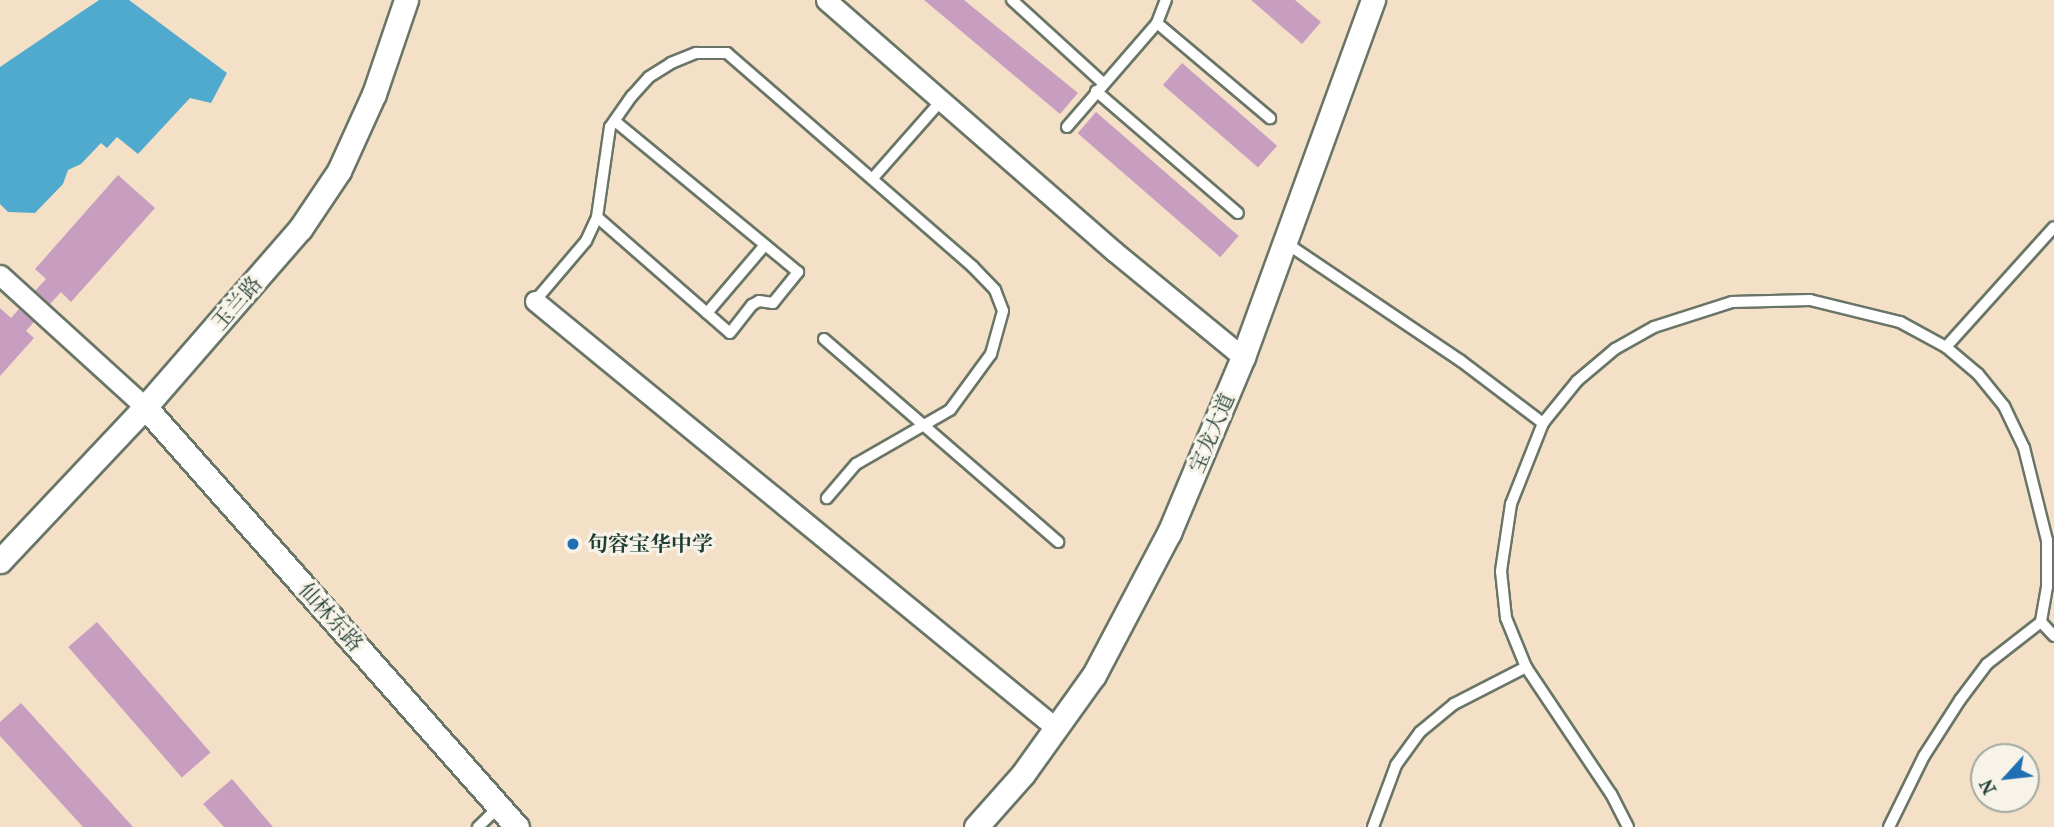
<!DOCTYPE html>
<html>
<head>
<meta charset="utf-8">
<style>
	body { margin:0 }
	#map { position:relative; width:2054px; height:827px; overflow:hidden; background:#f3e0c6; font-family:"IM FELL French Canon","Noto Serif SC",serif }
	div>[style] { position:absolute }
	.water>* { inset:0; background:#50aace }
	.building>* { inset:0; background:#c89ec0; transform-origin:0 0 }
	.roads { filter:drop-shadow(2px 0 #697667) drop-shadow(-2px 0 #697667) drop-shadow(0 2px #697667) drop-shadow(0 -2px #697667) }
	.service>* { height:10px; margin:-5px; padding:0 5px; transform-origin:5px; border-radius:5px; background:#fff }
	.minor>* { height:19px; margin:-9.5px; padding:0 9.5px; transform-origin:9.5px; border-radius:9.5px; background:#fff }
	.tertiary>* { height:23px; margin:-11.5px; padding:0 11.5px; transform-origin:11.5px; border-radius:11.5px; background:#fff }
	.dots>* { width:19px; height:19px; translate:-50% -50%; box-sizing:border-box; border:4px solid #f7f3e8; border-radius:50% }
	span { translate:-50% -50%; white-space:nowrap; text-align:center; line-height:1.15; -webkit-text-stroke:6px #f7f3e8; paint-order:stroke }
	.street-label { font-size:21px; color:#1f3d34 }
	.poi-label { font-size:21px; color:#1f3d34; font-weight:700 }
	.left { translate:0 -50%; text-align:left }
	.north { position:absolute; left:1970px; top:743px; width:70px; height:70px; box-sizing:border-box; background:#f7f3e8; border:2px solid #a1aaa0; border-radius:50%; rotate:243deg; font-size:19px; font-weight:700; line-height:28px; text-align:center; color:#1f3d34 }
	.north::after { content:''; display:block; margin:auto; width:24px; height:32px; background:#1f6fb2; clip-path:polygon(50% 0,100% 100%,50% 72%,0 100%) }
</style>
</head>
<body>
<div id="map">
	<div class="water">
		<div style="clip-path:polygon(99px 0,129px 0,227px 73px,211px 103px,190px 98px,138px 154px,117px 137px,107px 148px,101px 143px,81px 164px,68px 170px,63px 184px,35px 213px,8px 212px,0 204px,0 67px)"></div>
	</div>
	<div class="building">
		<div style="clip-path:polygon(924px 0,964px 0,1078px 93px,1060px 114px)"></div>
		<div style="clip-path:polygon(1251px 0,1295px 0,1321px 22px,1302px 44px)"></div>
		<div style="left:1182px;top:63px;width:126px;height:29px;rotate:41deg"></div>
		<div style="left:1096px;top:112px;width:189px;height:28px;rotate:41deg"></div>
		<div style="clip-path:polygon(118px 175px,155px 208px,71px 302px,61px 292px,50px 304px,35px 291px,46px 279px,35px 269px)"></div>
		<div style="clip-path:polygon(0 308px,11px 318px,19px 309px,34px 322px,26px 331px,34px 338px,0 376px)"></div>
		<div style="left:97px;top:622px;width:173px;height:38px;rotate:49deg"></div>
		<div style="clip-path:polygon(21px 703px,133px 827px,83px 827px,0 736px,0 722px)"></div>
		<div style="clip-path:polygon(232px 779px,273px 827px,224px 827px,203px 804px)"></div>
	</div>
	<div class="roads">
		<div class="service">
			<div style="left:1012px;top:0;width:123px;rotate:42.4deg"></div>
			<div style="left:1157px;top:23px;width:148px;rotate:40.1deg"></div>
			<div style="left:1096px;top:91px;width:187px;rotate:40.7deg"></div>
			<div style="left:1067px;top:127px;width:138px;rotate:-49.1deg"></div>
			<div style="left:1157px;top:23px;width:25px;rotate:-69deg"></div>
			<div style="left:873px;top:178px;width:103px;rotate:-48.6deg"></div>
			<div style="left:597px;top:217px;width:176px;rotate:41.1deg"></div>
			<div style="left:730px;top:333px;width:36px;rotate:-52deg"></div>
			<div style="left:752px;top:305px;width:8px;rotate:-30deg"></div>
			<div style="left:759px;top:301px;width:14px;rotate:8deg"></div>
			<div style="left:773px;top:303px;width:40px;rotate:-51deg"></div>
			<div style="left:798px;top:272px;width:237px;rotate:-140.5deg"></div>
			<div style="left:1286px;top:243px;width:211px;rotate:34deg"></div>
			<div style="left:1461px;top:361px;width:103px;rotate:37.1deg"></div>
			<div style="left:535px;top:301px;width:79px;rotate:-49.6deg"></div>
			<div style="left:586px;top:241px;width:26px;rotate:-65deg"></div>
			<div style="left:597px;top:217px;width:91px;rotate:-81.8deg"></div>
			<div style="left:610px;top:127px;width:38px;rotate:-55deg"></div>
			<div style="left:632px;top:96px;width:25px;rotate:-48deg"></div>
			<div style="left:649px;top:77px;width:26px;rotate:-32deg"></div>
			<div style="left:671px;top:63px;width:27px;rotate:-22deg"></div>
			<div style="left:696px;top:53px;width:31px"></div>
			<div style="left:727px;top:53px;width:326px;rotate:41deg"></div>
			<div style="left:973px;top:267px;width:32px;rotate:46deg"></div>
			<div style="left:995px;top:290px;width:22px;rotate:69deg"></div>
			<div style="left:1003px;top:311px;width:45px;rotate:105.6deg"></div>
			<div style="left:991px;top:354px;width:69px;rotate:126.2deg"></div>
			<div style="left:950px;top:410px;width:108px;rotate:150.1deg"></div>
			<div style="left:856px;top:464px;width:45px;rotate:130.5deg"></div>
			<div style="left:707px;top:313px;width:89px;rotate:-49.5deg"></div>
			<div style="left:824px;top:339px;width:310px;rotate:40.9deg"></div>
			<div style="left:1946px;top:347px;width:161px;rotate:-48deg"></div>
			<div style="left:478px;top:827px;width:29px;rotate:-44deg"></div>
			<div style="left:1373px;top:827px;width:66px;rotate:-69.6deg"></div>
			<div style="left:1396px;top:765px;width:41px;rotate:-54deg"></div>
			<div style="left:1420px;top:732px;width:44px;rotate:-39.5deg"></div>
			<div style="left:1454px;top:704px;width:81px;rotate:-27.2deg"></div>
			<div style="left:1628px;top:827px;width:37px;rotate:-117deg"></div>
			<div style="left:1611px;top:794px;width:153px;rotate:-123.8deg"></div>
			<div style="left:1526px;top:667px;width:53px;rotate:-112.2deg"></div>
			<div style="left:1506px;top:618px;width:47px;rotate:-96.1deg"></div>
			<div style="left:1501px;top:571px;width:68px;rotate:-81.5deg"></div>
			<div style="left:1511px;top:504px;width:87px;rotate:-68.4deg"></div>
			<div style="left:1543px;top:423px;width:54px;rotate:-51deg"></div>
			<div style="left:1577px;top:381px;width:50px;rotate:-40.1deg"></div>
			<div style="left:1615px;top:349px;width:45px;rotate:-29.4deg"></div>
			<div style="left:1654px;top:327px;width:82px;rotate:-17.8deg"></div>
			<div style="left:1732px;top:302px;width:78px;rotate:-1.5deg"></div>
			<div style="left:1810px;top:300px;width:93px;rotate:13.7deg"></div>
			<div style="left:1900px;top:322px;width:52px;rotate:28.5deg"></div>
			<div style="left:1946px;top:347px;width:42px;rotate:40.2deg"></div>
			<div style="left:1978px;top:374px;width:41px;rotate:50.9deg"></div>
			<div style="left:2004px;top:406px;width:47px;rotate:64.5deg"></div>
			<div style="left:2024px;top:448px;width:95px;rotate:76deg"></div>
			<div style="left:2047px;top:540px;width:47px;rotate:90deg"></div>
			<div style="left:2047px;top:587px;width:36px;rotate:100deg"></div>
			<div style="left:2041px;top:622px;width:19px;rotate:47deg"></div>
			<div style="left:1889px;top:827px;width:79px;rotate:-63.8deg"></div>
			<div style="left:1924px;top:756px;width:67px;rotate:-57.3deg"></div>
			<div style="left:1960px;top:700px;width:45px;rotate:-53.1deg"></div>
			<div style="left:1987px;top:664px;width:68px;rotate:-37.9deg"></div>
		</div>
		<div class="minor">
			<div style="left:826px;top:0;width:383px;rotate:41.1deg"></div>
			<div style="left:1115px;top:252px;width:166px;rotate:39.4deg"></div>
			<div style="left:0;top:275px;width:196px;rotate:42.3deg"></div>
			<div style="left:535px;top:301px;width:674px;rotate:39.34deg"></div>
		</div>
		<div class="tertiary">
			<div style="left:145px;top:407px;width:561px;rotate:48.47deg"></div>
			<div style="left:0;top:561px;width:212px;rotate:-46.7deg"></div>
			<div style="left:145px;top:407px;width:236px;rotate:-49deg"></div>
			<div style="left:300px;top:229px;width:70px;rotate:-56.1deg"></div>
			<div style="left:339px;top:171px;width:85px;rotate:-65.6deg"></div>
			<div style="left:374px;top:94px;width:99px;rotate:-71.2deg"></div>
			<div style="left:976px;top:827px;width:71px;rotate:-48.4deg"></div>
			<div style="left:1023px;top:774px;width:122px;rotate:-54.4deg"></div>
			<div style="left:1094px;top:675px;width:161px;rotate:-62.2deg"></div>
			<div style="left:1169px;top:533px;width:191px;rotate:-67.2deg"></div>
			<div style="left:1243px;top:357px;width:380px;rotate:-70deg"></div>
		</div>
	</div>
	<div class="dots">
		<div style="left:573px;top:544px;background:#1f6fb2"></div>
	</div>
	<div class="street-label">
		<span style="left:237px;top:303px;rotate:-49deg">玉兰路</span>
		<span style="left:1212px;top:433px;rotate:-67deg">宝龙大道</span>
		<span style="left:331px;top:617px;rotate:48deg">仙林东路</span>
	</div>
	<div class="poi-label">
		<span class="left" style="left:587px;top:544px">句容宝华中学</span>
	</div>
	<div class="north">N</div>
</div>
</body>
</html>
